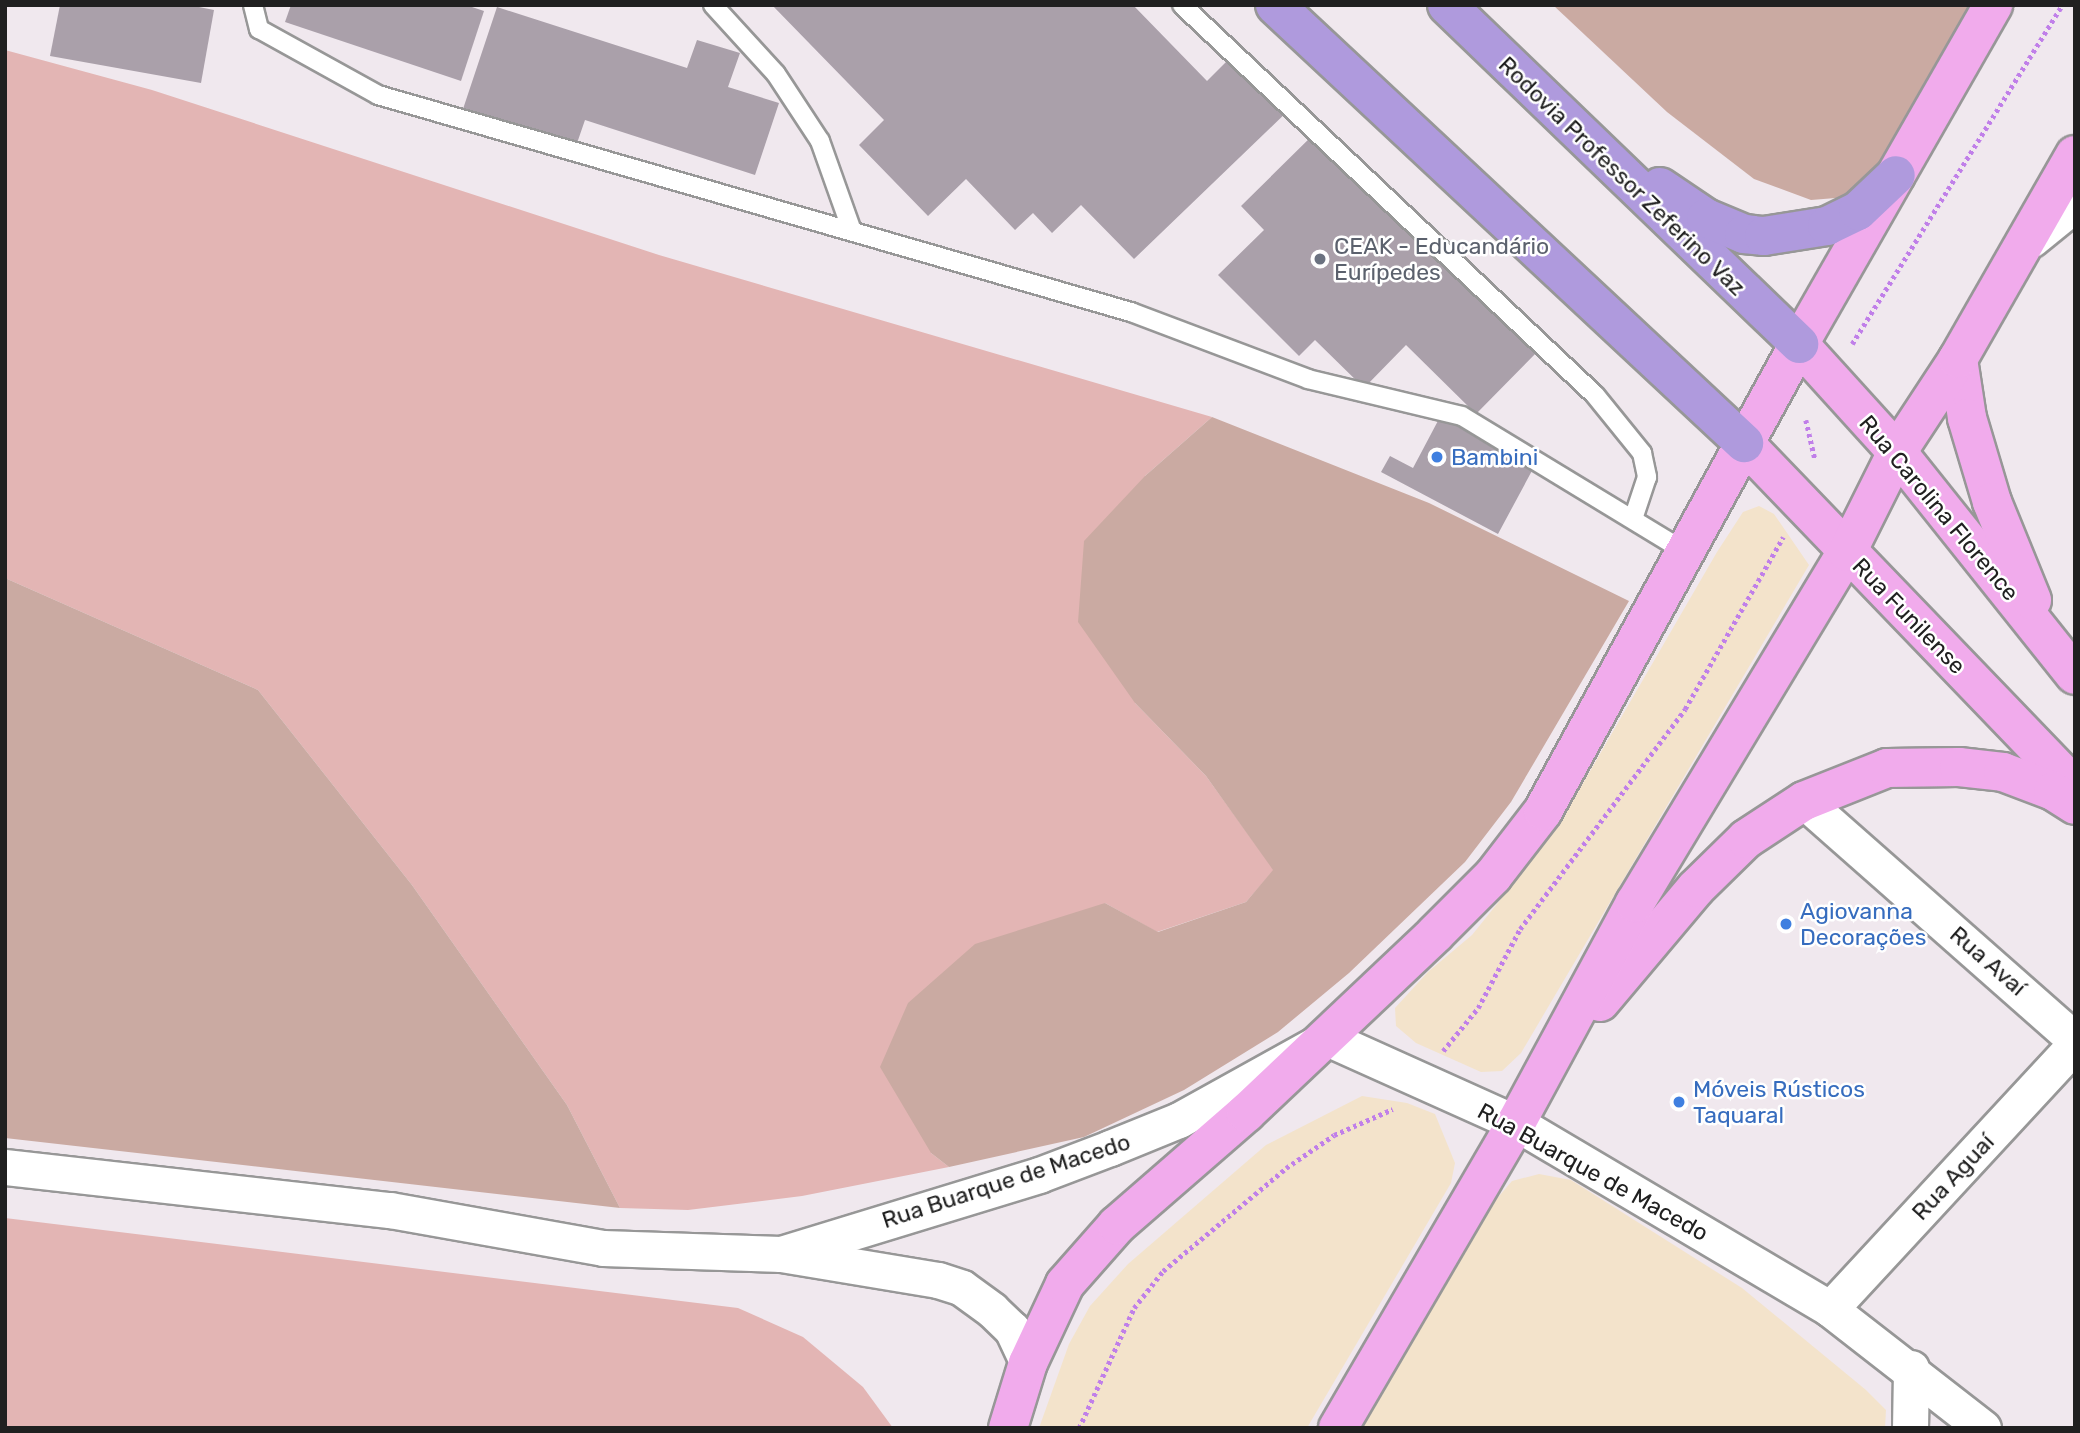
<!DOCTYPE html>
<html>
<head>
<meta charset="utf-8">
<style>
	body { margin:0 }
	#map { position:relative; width:2080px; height:1433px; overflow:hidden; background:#f0e8ee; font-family:Rubik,sans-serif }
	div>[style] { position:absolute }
	.grass>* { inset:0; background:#e3b5b4 }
	.forest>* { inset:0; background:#caaaa2 }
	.park>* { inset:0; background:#f3e3cb }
	.building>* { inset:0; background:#aaa0aa }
	.path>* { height:4.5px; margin-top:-2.25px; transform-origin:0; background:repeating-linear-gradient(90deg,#c07fe9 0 3.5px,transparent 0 7px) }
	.roads { filter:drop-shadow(2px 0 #979797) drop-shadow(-2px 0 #979797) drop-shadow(0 2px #979797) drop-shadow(0 -2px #979797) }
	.service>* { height:18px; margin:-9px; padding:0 9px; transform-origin:9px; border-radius:9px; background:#fff }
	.minor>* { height:35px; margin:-17.5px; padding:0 17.5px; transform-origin:17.5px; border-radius:17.5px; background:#fff }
	.primary>* { height:38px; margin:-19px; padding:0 19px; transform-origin:19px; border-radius:19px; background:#f1abec }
	.motorway>* { height:38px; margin:-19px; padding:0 19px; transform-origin:19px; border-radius:19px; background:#af9add }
	.dots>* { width:19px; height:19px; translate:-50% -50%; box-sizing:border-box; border:4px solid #fff; border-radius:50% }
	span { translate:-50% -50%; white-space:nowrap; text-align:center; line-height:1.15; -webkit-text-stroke:5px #fff; paint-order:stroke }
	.street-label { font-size:23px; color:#202020 }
	.worship-label { font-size:23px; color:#5b616d }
	.left { translate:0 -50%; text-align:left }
	.shop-label { font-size:23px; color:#366cbe }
	.frame { position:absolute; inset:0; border:7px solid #202020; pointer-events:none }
</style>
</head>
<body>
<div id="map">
	<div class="grass">
		<div style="clip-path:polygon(5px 50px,152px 90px,659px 255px,1212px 417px,1145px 476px,1135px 703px,1206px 776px,1274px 870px,1246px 902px,1157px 932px,1105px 903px,931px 1153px,949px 1167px,802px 1196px,688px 1210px,620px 1208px,567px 1105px,412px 885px,258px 690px,5px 578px)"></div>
		<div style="clip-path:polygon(5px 1218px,738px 1308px,803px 1337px,863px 1387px,893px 1428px,5px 1428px)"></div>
	</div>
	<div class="forest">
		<div style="clip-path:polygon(1553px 5px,1993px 5px,1896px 175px,1848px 197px,1811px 200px,1754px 179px,1667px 112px)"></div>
		<div style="clip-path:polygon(1212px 417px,1429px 503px,1629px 601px,1511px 802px,1465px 862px,1349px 973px,1278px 1032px,1184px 1090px,1084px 1137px,949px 1167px,931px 1153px,880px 1067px,908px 1003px,975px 944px,1105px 903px,1158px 932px,1246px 902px,1273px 870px,1206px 776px,1135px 703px,1078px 622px,1084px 541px,1145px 476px)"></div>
		<div style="clip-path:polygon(5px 578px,258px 690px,412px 885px,567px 1105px,620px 1208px,5px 1138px)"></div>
	</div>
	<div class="park">
		<div style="clip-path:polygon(1759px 506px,1774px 514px,1809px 565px,1521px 1053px,1502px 1071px,1481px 1072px,1416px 1043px,1396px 1026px,1395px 1008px,1428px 972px,1472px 935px,1509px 889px,1571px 804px,1717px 552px,1743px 512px)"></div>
		<div style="clip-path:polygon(1362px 1096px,1407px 1103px,1435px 1114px,1455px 1163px,1451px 1183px,1307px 1428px,1039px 1428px,1069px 1344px,1090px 1306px,1128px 1264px,1266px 1145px)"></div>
		<div style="clip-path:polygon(1539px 1174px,1571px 1180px,1742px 1288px,1866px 1390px,1886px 1410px,1885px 1428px,1358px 1428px,1488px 1209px,1512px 1181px)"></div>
	</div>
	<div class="building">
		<div style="clip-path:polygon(60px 5px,189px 5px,214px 10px,201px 83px,50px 56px)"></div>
		<div style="clip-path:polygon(291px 5px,466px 5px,484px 11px,461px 81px,285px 22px)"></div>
		<div style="clip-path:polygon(772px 5px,1133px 5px,1207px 81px,1238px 50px,1293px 106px,1134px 259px,1081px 205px,1052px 233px,1033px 213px,1015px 230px,966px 179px,928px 216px,859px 145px,884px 120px)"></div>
		<div style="clip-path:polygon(497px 7px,687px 68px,697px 40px,740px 53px,728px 87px,779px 103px,755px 175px,585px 120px,575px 149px,462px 112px)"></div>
		<div style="clip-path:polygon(1319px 129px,1540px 349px,1476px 414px,1406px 345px,1364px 388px,1315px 340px,1299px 356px,1218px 275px,1264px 230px,1241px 206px)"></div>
		<div style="clip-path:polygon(1440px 417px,1534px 467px,1498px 534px,1381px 472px,1390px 456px,1413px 468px)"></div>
	</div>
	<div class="path">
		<div style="left:1852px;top:344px;width:399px;rotate:-58.2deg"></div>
		<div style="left:1806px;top:420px;width:39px;rotate:77deg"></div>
		<div style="left:1443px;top:1051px;width:55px;rotate:-50.9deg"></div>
		<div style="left:1478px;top:1008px;width:89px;rotate:-62deg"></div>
		<div style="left:1520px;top:929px;width:275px;rotate:-53.1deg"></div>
		<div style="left:1685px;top:709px;width:198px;rotate:-60.3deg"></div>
		<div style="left:1079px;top:1428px;width:132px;rotate:-65.4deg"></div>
		<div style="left:1134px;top:1308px;width:47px;rotate:-51.9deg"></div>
		<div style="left:1163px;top:1271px;width:160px;rotate:-39.9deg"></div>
		<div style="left:1286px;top:1168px;width:58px;rotate:-34.5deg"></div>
		<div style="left:1334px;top:1135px;width:64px;rotate:-23.8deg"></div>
	</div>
	<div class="roads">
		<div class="service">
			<div style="left:253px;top:5px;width:25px;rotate:76deg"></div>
			<div style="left:259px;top:29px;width:136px;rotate:29deg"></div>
			<div style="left:378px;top:95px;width:784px;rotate:16.08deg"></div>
			<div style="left:1131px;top:312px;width:189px;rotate:20.7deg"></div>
			<div style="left:1308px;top:379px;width:158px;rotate:13.5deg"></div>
			<div style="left:1462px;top:416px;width:263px;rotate:31.3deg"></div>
			<div style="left:713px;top:5px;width:93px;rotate:47.6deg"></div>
			<div style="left:776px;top:74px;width:80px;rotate:56.7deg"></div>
			<div style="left:820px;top:141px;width:96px;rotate:70.4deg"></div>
			<div style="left:1182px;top:5px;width:568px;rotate:43.36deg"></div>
			<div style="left:1595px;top:395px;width:75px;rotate:51deg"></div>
			<div style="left:1642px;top:453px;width:25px;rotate:78deg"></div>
			<div style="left:1647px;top:477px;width:44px;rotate:108.4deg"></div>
		</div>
		<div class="minor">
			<div style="left:2032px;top:239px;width:55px;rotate:-39.1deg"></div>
			<div style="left:1804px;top:801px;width:361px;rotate:41.4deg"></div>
			<div style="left:5px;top:1167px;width:387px;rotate:6.4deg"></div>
			<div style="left:390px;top:1210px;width:216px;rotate:10.1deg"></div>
			<div style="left:603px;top:1248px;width:178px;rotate:1.9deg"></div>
			<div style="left:781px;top:1254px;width:159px;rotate:9.4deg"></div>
			<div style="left:938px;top:1280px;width:25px;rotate:18deg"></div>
			<div style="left:962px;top:1288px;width:37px;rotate:36deg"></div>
			<div style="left:992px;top:1310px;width:28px;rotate:44deg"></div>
			<div style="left:1012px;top:1329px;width:38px;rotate:65deg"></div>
			<div style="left:781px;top:1254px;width:270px;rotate:-17deg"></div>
			<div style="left:1039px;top:1175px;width:76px;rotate:-20.8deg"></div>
			<div style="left:1110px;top:1148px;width:74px;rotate:-22.1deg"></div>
			<div style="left:1179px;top:1120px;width:169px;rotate:-29deg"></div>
			<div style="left:1327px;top:1038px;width:207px;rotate:24.2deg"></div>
			<div style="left:1516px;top:1123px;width:365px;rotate:30.6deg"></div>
			<div style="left:1830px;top:1309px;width:194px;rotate:37.9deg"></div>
			<div style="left:1830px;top:1309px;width:361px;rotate:-47.2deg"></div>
			<div style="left:1910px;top:1428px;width:60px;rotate:-89deg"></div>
		</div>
		<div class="primary">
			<div style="left:1799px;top:344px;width:146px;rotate:47.8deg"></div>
			<div style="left:1897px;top:452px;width:285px;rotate:51.4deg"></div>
			<div style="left:1958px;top:359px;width:60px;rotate:81.3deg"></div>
			<div style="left:1967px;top:418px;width:88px;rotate:73.4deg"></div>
			<div style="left:1992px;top:502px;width:106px;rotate:67.8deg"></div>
			<div style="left:1744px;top:443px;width:477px;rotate:46.1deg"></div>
			<div style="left:1600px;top:1002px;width:149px;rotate:-49.9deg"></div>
			<div style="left:1696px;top:888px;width:70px;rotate:-44.4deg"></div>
			<div style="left:1746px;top:839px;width:69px;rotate:-33.2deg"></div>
			<div style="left:1804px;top:801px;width:89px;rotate:-21.7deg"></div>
			<div style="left:1887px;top:768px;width:72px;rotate:-0.8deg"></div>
			<div style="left:1959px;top:767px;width:44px;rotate:6.5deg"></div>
			<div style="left:2003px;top:772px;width:53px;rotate:20.8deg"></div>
			<div style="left:2053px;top:791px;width:26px;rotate:32deg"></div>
			<div style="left:1008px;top:1428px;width:68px;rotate:-72.9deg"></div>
			<div style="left:1028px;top:1363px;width:87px;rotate:-64.9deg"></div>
			<div style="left:1065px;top:1284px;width:79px;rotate:-48.6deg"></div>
			<div style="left:1117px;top:1225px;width:171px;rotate:-41deg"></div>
			<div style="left:1246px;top:1113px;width:260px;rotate:-43.4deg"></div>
			<div style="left:1435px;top:934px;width:82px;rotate:-45deg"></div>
			<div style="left:1493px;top:876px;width:82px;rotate:-52.4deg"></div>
			<div style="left:1543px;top:811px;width:533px;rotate:-61.27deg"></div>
			<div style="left:1799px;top:344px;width:391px;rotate:-60.2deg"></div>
			<div style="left:1338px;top:1428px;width:353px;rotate:-59.7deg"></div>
			<div style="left:1516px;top:1123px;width:250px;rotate:-61.6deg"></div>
			<div style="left:1635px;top:903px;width:410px;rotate:-58.9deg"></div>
			<div style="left:1847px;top:552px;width:112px;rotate:-63.4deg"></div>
			<div style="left:1897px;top:452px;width:111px;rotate:-56.7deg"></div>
			<div style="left:1958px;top:359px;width:235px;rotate:-60.2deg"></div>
		</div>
		<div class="motorway">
			<div style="left:1275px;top:5px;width:642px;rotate:43.04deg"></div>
			<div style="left:1447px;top:5px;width:489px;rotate:43.9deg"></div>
			<div style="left:1660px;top:187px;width:55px;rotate:34deg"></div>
			<div style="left:1706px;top:218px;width:41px;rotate:22.8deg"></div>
			<div style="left:1744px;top:234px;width:20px;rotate:6deg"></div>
			<div style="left:1764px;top:236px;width:64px;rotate:-9deg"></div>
			<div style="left:1827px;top:226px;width:34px;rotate:-26deg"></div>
			<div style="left:1858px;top:211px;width:52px;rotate:-43.5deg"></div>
		</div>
	</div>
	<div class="dots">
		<div style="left:1320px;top:259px;background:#6b7280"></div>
		<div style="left:1437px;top:457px;background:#3f7fe0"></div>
		<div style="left:1786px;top:924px;background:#3f7fe0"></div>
		<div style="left:1679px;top:1102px;background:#3f7fe0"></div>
	</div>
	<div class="street-label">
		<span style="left:1622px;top:176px;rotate:44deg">Rodovia Professor Zeferino Vaz</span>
		<span style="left:1939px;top:508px;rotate:50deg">Rua Carolina Florence</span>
		<span style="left:1909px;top:616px;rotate:46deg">Rua Funilense</span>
		<span style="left:1988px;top:961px;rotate:41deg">Rua Avaí</span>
		<span style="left:1593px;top:1172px;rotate:29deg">Rua Buarque de Macedo</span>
		<span style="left:1953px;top:1177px;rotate:-47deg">Rua Aguaí</span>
		<span style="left:1006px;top:1181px;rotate:-18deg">Rua Buarque de Macedo</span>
	</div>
	<div class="worship-label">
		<span class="left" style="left:1334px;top:259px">CEAK - Educandário<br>Eurípedes</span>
	</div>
	<div class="shop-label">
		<span class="left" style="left:1451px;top:457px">Bambini</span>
		<span class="left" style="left:1800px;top:924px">Agiovanna<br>Decorações</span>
		<span class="left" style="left:1693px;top:1102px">Móveis Rústicos<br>Taquaral</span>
	</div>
	<div class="frame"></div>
</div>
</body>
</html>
